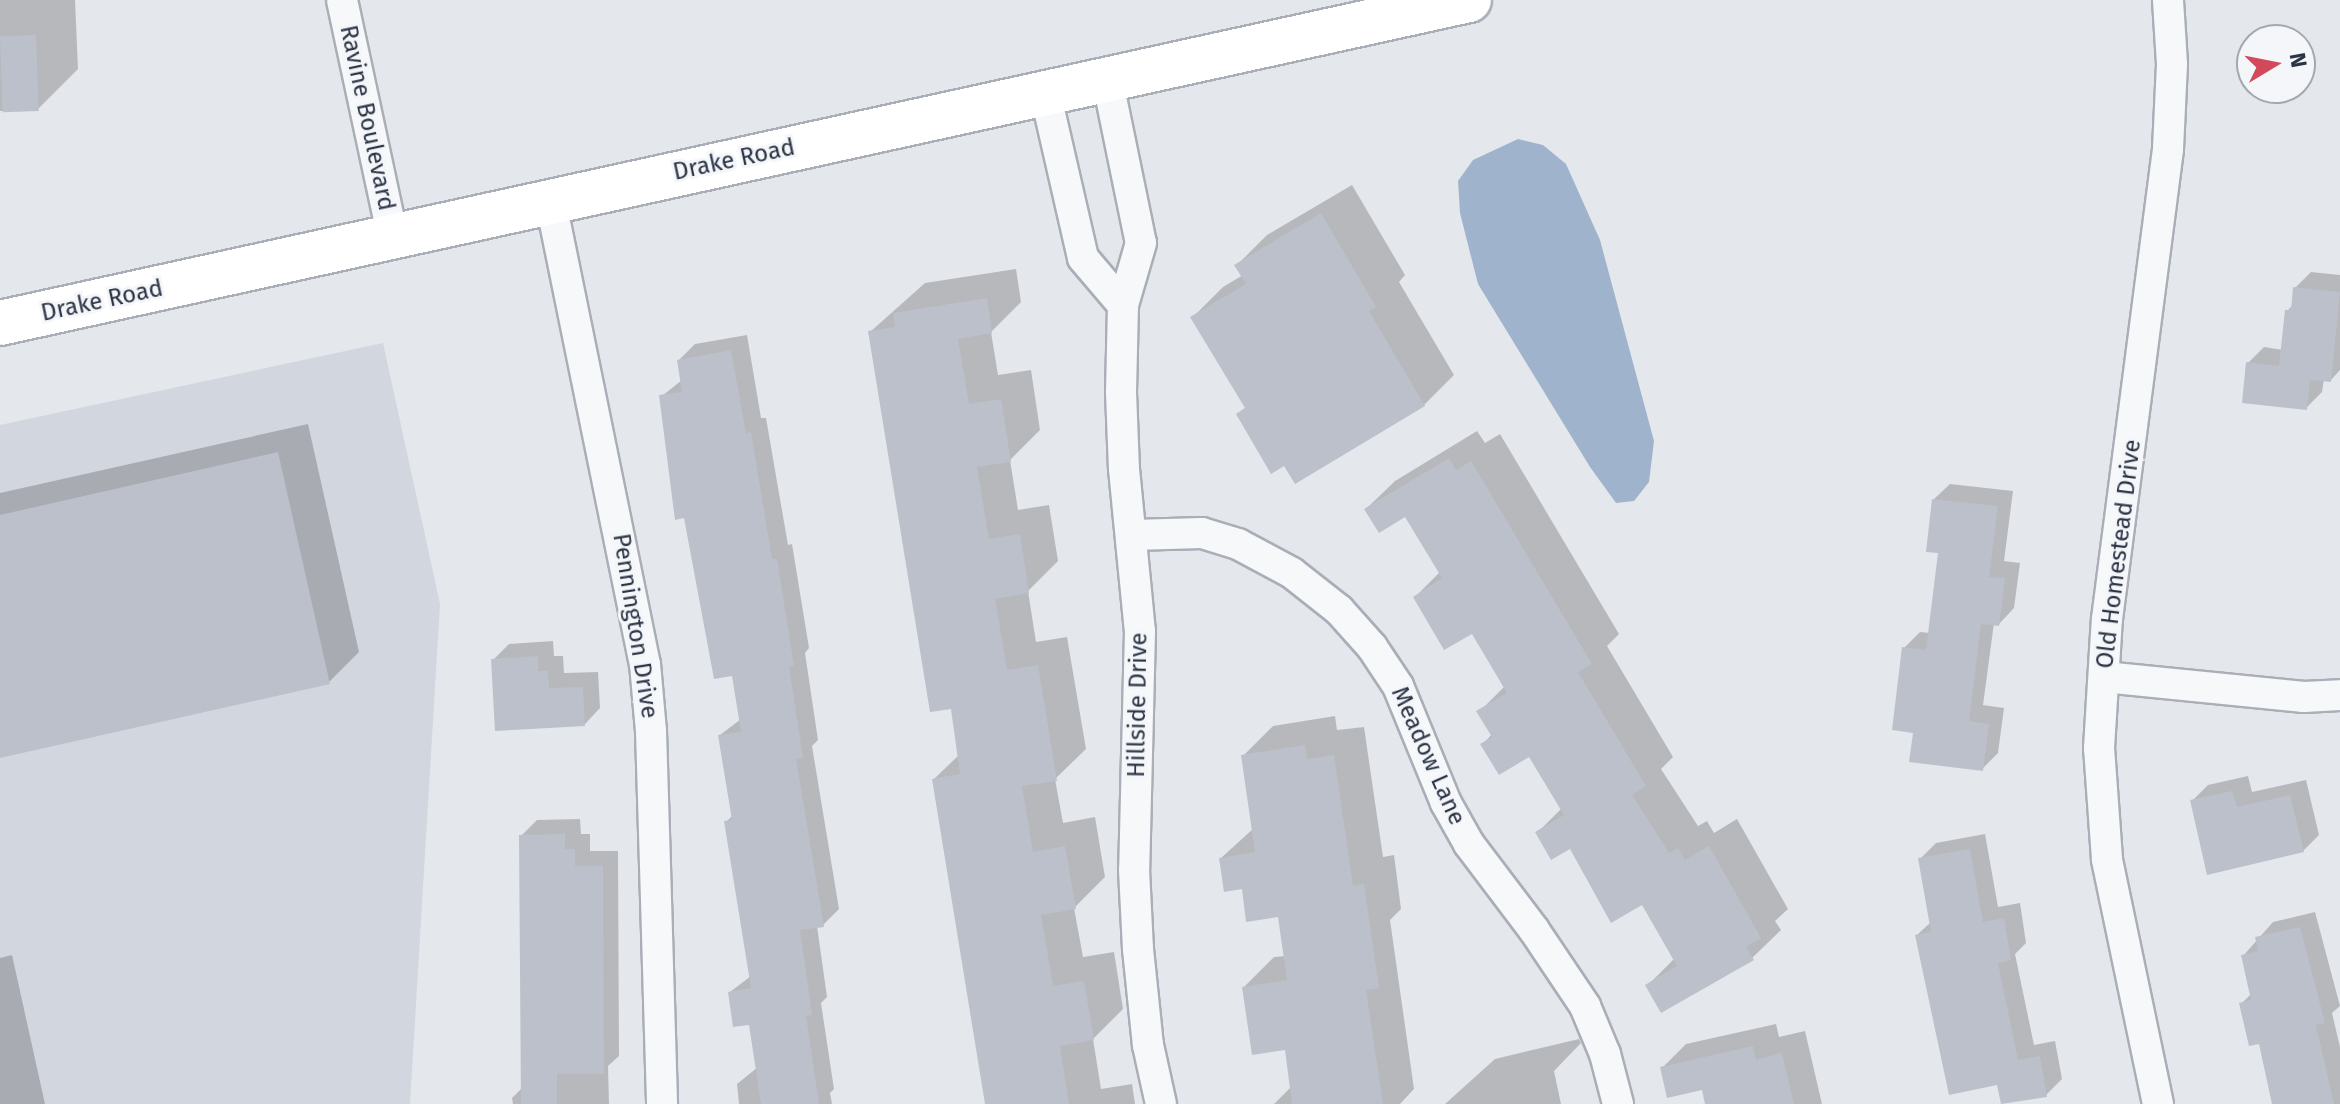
<!DOCTYPE html>
<html>
<head>
<meta charset="utf-8">
<style>
	body { margin:0 }
	#map { position:relative; width:2340px; height:1104px; overflow:hidden; background:#e4e7ec; font-family:"Fira Sans",sans-serif }
	div>[style] { position:absolute }
	.built>* { inset:0; background:#d2d6de }
	.water>* { inset:0; background:#9fb4cc }
	.shadow>* { inset:0; background:#0003 }
	.building>* { inset:0; background:#bbc0ca; transform-origin:0 0 }
	.roads { filter:drop-shadow(2px 0 #a9aeb7) drop-shadow(-2px 0 #a9aeb7) drop-shadow(0 2px #a9aeb7) drop-shadow(0 -2px #a9aeb7) }
	.street>* { height:30px; margin:-15px; padding:0 15px; transform-origin:15px; border-radius:15px; background:#f7f8fa }
	.secondary>* { height:44px; margin:-22px; padding:0 22px; transform-origin:22px; border-radius:22px; background:#fff }
	span { translate:-50% -50%; white-space:nowrap; text-align:center; line-height:1.15; -webkit-text-stroke:6px #f4f6f9; paint-order:stroke }
	.street-label { font-size:24px; color:#2b3445 }
	.north { position:absolute; left:2236px; top:24px; width:80px; height:80px; box-sizing:border-box; background:#f4f6f9; border:2px solid #a4a8b1; border-radius:50%; rotate:80deg; font-size:22px; font-weight:700; line-height:32px; text-align:center; color:#2b3445 }
	.north::after { content:''; display:block; margin:auto; width:28px; height:36px; background:#d1495b; clip-path:polygon(50% 0,100% 100%,50% 72%,0 100%) }
</style>
</head>
<body>
<div id="map">
	<div class="built">
		<div style="clip-path:polygon(383px 343px,440px 604px,410px 1104px,0 1104px,0 425px)"></div>
	</div>
	<div class="water">
		<div style="clip-path:polygon(1518px 139px,1543px 145px,1566px 164px,1600px 240px,1654px 441px,1649px 482px,1634px 501px,1616px 503px,1590px 467px,1478px 284px,1460px 213px,1458px 181px,1473px 160px)"></div>
	</div>
	<div class="shadow">
		<div style="clip-path:polygon(0 0,75px 0,78px 69px,38px 109px,0 111px)"></div>
		<div style="clip-path:polygon(1352px 185px,1405px 275px,1399px 282px,1454px 375px,1424px 405px,1285px 463px,1239px 414px,1247px 406px,1193px 317px,1223px 287px,1243px 275px,1237px 265px,1267px 235px)"></div>
		<div style="clip-path:polygon(1016px 269px,1021px 302px,991px 332px,998px 375px,1031px 370px,1040px 430px,1010px 460px,1018px 510px,1049px 505px,1058px 561px,1028px 591px,1036px 642px,1067px 637px,1086px 749px,1055px 779px,1063px 823px,1095px 817px,1105px 877px,1074px 908px,1083px 957px,1114px 952px,1123px 1009px,1093px 1039px,1101px 1089px,1132px 1084px,1135px 1104px,987px 1104px,934px 779px,959px 755px,953px 706px,870px 332px,925px 283px)"></div>
		<div style="clip-path:polygon(2311px 272px,2340px 275px,2340px 370px,2331px 380px,2324px 379px,2322px 392px,2306px 408px,2248px 363px,2264px 347px,2283px 350px,2287px 311px,2294px 304px,2295px 288px)"></div>
		<div style="clip-path:polygon(747px 335px,761px 418px,766px 418px,788px 545px,792px 544px,809px 648px,805px 653px,818px 740px,812px 746px,839px 909px,823px 925px,817px 926px,827px 997px,821px 1003px,834px 1089px,830px 1093px,832px 1104px,739px 1104px,737px 1084px,758px 1067px,751px 1023px,730px 992px,751px 976px,726px 822px,733px 815px,720px 735px,741px 719px,734px 673px,662px 396px,682px 380px,679px 360px,695px 344px)"></div>
		<div style="clip-path:polygon(308px 424px,359px 652px,329px 682px,0 756px,0 493px)"></div>
		<div style="clip-path:polygon(1477px 431px,1485px 443px,1500px 434px,1619px 634px,1607px 646px,1673px 757px,1661px 769px,1698px 826px,1707px 821px,1714px 833px,1737px 819px,1788px 909px,1775px 921px,1781px 930px,1752px 958px,1648px 985px,1675px 958px,1643px 902px,1571px 846px,1537px 833px,1562px 808px,1530px 754px,1483px 744px,1492px 734px,1479px 712px,1505px 686px,1472px 632px,1415px 597px,1441px 571px,1406px 514px,1366px 509px,1395px 481px)"></div>
		<div style="clip-path:polygon(1950px 484px,2013px 491px,2004px 561px,2020px 563px,2014px 608px,1999px 624px,1994px 623px,1983px 705px,2004px 708px,1998px 753px,1982px 769px,1915px 731px,1904px 648px,1920px 632px,1930px 633px,1941px 552px,1934px 499px)"></div>
		<div style="clip-path:polygon(553px 641px,554px 656px,563px 656px,564px 673px,598px 672px,600px 708px,585px 724px,493px 660px,509px 644px)"></div>
		<div style="clip-path:polygon(1335px 716px,1337px 730px,1364px 727px,1383px 857px,1394px 855px,1401px 909px,1390px 920px,1414px 1089px,1400px 1104px,1274px 1104px,1292px 1086px,1286px 1048px,1244px 987px,1274px 957px,1286px 956px,1280px 915px,1244px 887px,1221px 858px,1254px 828px,1243px 756px,1273px 726px)"></div>
		<div style="clip-path:polygon(2248px 776px,2252px 792px,2306px 780px,2319px 835px,2303px 851px,2192px 801px,2208px 785px)"></div>
		<div style="clip-path:polygon(580px 819px,581px 834px,590px 834px,590px 851px,618px 851px,619px 1056px,608px 1066px,609px 1104px,513px 1104px,512px 1098px,523px 1087px,521px 836px,537px 820px)"></div>
		<div style="clip-path:polygon(1985px 834px,1998px 907px,2020px 903px,2026px 943px,2015px 954px,2034px 1045px,2055px 1041px,2062px 1079px,2046px 1095px,1999px 1082px,1917px 935px,1931px 922px,1920px 859px,1936px 843px)"></div>
		<div style="clip-path:polygon(2315px 912px,2340px 1006px,2332px 1013px,2340px 1047px,2340px 1104px,2274px 1104px,2260px 1041px,2241px 1004px,2252px 993px,2243px 956px,2273px 922px)"></div>
		<div style="clip-path:polygon(12px 955px,45px 1104px,0 1104px,0 958px)"></div>
		<div style="clip-path:polygon(1776px 1024px,1779px 1037px,1805px 1031px,1822px 1104px,1707px 1104px,1703px 1088px,1662px 1068px,1686px 1044px)"></div>
		<div style="clip-path:polygon(1579px 1039px,1581px 1043px,1554px 1071px,1561px 1104px,1445px 1104px,1495px 1059px)"></div>
	</div>
	<div class="building">
		<div style="left:36px;top:35px;width:76px;height:36px;rotate:88deg"></div>
		<div style="clip-path:polygon(1321px 213px,1376px 307px,1369px 311px,1425px 406px,1295px 484px,1284px 466px,1271px 474px,1236px 414px,1245px 408px,1190px 317px,1246px 284px,1234px 265px)"></div>
		<div style="clip-path:polygon(2293px 287px,2340px 292px,2331px 382px,2310px 380px,2307px 410px,2242px 403px,2246px 362px,2279px 366px,2285px 310px,2291px 310px)"></div>
		<div style="clip-path:polygon(987px 298px,992px 333px,958px 339px,969px 404px,1001px 399px,1011px 462px,977px 467px,989px 539px,1020px 534px,1029px 593px,995px 599px,1007px 670px,1038px 665px,1057px 781px,1022px 786px,1033px 852px,1065px 846px,1076px 909px,1041px 915px,1053px 986px,1084px 981px,1094px 1040px,1060px 1046px,1069px 1104px,985px 1104px,932px 779px,960px 774px,951px 709px,930px 712px,868px 331px,895px 327px,893px 313px)"></div>
		<div style="clip-path:polygon(731px 350px,746px 433px,751px 432px,772px 559px,777px 559px,794px 666px,789px 667px,803px 758px,796px 759px,824px 927px,800px 930px,812px 1015px,806px 1016px,819px 1104px,761px 1104px,749px 1025px,733px 1027px,728px 992px,751px 988px,724px 821px,732px 820px,718px 735px,741px 732px,732px 676px,714px 679px,684px 518px,675px 520px,659px 395px,682px 392px,677px 360px)"></div>
		<div style="clip-path:polygon(278px 452px,330px 684px,0 758px,0 515px)"></div>
		<div style="clip-path:polygon(1449px 458px,1456px 470px,1471px 461px,1592px 664px,1578px 672px,1646px 786px,1632px 795px,1669px 853px,1678px 848px,1685px 860px,1709px 846px,1761px 938px,1746px 947px,1754px 960px,1661px 1013px,1645px 985px,1677px 966px,1642px 905px,1611px 923px,1570px 849px,1551px 860px,1535px 832px,1564px 815px,1529px 757px,1499px 775px,1480px 744px,1492px 737px,1476px 711px,1507px 693px,1472px 634px,1444px 650px,1413px 597px,1442px 578px,1405px 517px,1379px 533px,1364px 509px)"></div>
		<div style="clip-path:polygon(1932px 499px,1998px 506px,1989px 577px,2005px 578px,1999px 626px,1981px 624px,1969px 721px,1989px 724px,1983px 771px,1909px 762px,1913px 733px,1892px 730px,1902px 647px,1926px 650px,1938px 553px,1926px 552px)"></div>
		<div style="clip-path:polygon(538px 656px,538px 671px,548px 671px,549px 688px,583px 687px,585px 726px,495px 731px,491px 659px)"></div>
		<div style="clip-path:polygon(1305px 745px,1307px 759px,1334px 755px,1353px 886px,1364px 884px,1379px 988px,1366px 990px,1383px 1104px,1292px 1104px,1285px 1050px,1252px 1055px,1242px 987px,1287px 980px,1278px 917px,1246px 922px,1242px 889px,1224px 892px,1219px 858px,1255px 852px,1241px 755px)"></div>
		<div style="clip-path:polygon(2232px 791px,2237px 807px,2290px 795px,2304px 852px,2207px 875px,2190px 800px)"></div>
		<div style="clip-path:polygon(565px 834px,565px 849px,575px 849px,575px 866px,603px 866px,604px 1074px,557px 1074px,557px 1104px,521px 1104px,519px 835px)"></div>
		<div style="clip-path:polygon(1970px 849px,1983px 922px,2004px 918px,2011px 960px,1998px 963px,2018px 1060px,2040px 1056px,2047px 1097px,2001px 1104px,1997px 1085px,1949px 1095px,1915px 935px,1931px 932px,1918px 858px)"></div>
		<div style="clip-path:polygon(2300px 927px,2325px 1023px,2316px 1025px,2334px 1104px,2272px 1104px,2259px 1044px,2249px 1046px,2239px 1003px,2251px 1000px,2241px 955px,2258px 951px,2255px 937px)"></div>
		<div style="clip-path:polygon(1753px 1046px,1756px 1060px,1782px 1053px,1794px 1104px,1705px 1104px,1702px 1090px,1667px 1098px,1660px 1067px)"></div>
	</div>
	<div class="roads">
		<div class="street">
			<div style="left:342px;top:0;width:242px;rotate:77.9deg"></div>
			<div style="left:1107px;top:78px;width:168px;rotate:78.4deg"></div>
			<div style="left:1141px;top:243px;width:65px;rotate:106.2deg"></div>
			<div style="left:1123px;top:305px;width:87px;rotate:91.3deg"></div>
			<div style="left:1121px;top:392px;width:77px;rotate:87.8deg"></div>
			<div style="left:1124px;top:469px;width:163px;rotate:84.4deg"></div>
			<div style="left:1140px;top:631px;width:239px;rotate:91.4deg"></div>
			<div style="left:1134px;top:870px;width:79px;rotate:87.1deg"></div>
			<div style="left:1138px;top:949px;width:97px;rotate:84.1deg"></div>
			<div style="left:1148px;top:1045px;width:60px;rotate:77.6deg"></div>
			<div style="left:1045px;top:92px;width:170px;rotate:77.1deg"></div>
			<div style="left:1083px;top:258px;width:62px;rotate:49.6deg"></div>
			<div style="left:551px;top:203px;width:470px;rotate:78.5deg"></div>
			<div style="left:645px;top:664px;width:67px;rotate:84.9deg"></div>
			<div style="left:651px;top:731px;width:373px;rotate:88.3deg"></div>
			<div style="left:1133px;top:535px;width:69px;rotate:-1.7deg"></div>
			<div style="left:1202px;top:533px;width:38px;rotate:17deg"></div>
			<div style="left:1238px;top:544px;width:61px;rotate:28.2deg"></div>
			<div style="left:1292px;top:573px;width:60px;rotate:38.2deg"></div>
			<div style="left:1339px;top:610px;width:50px;rotate:48.3deg"></div>
			<div style="left:1372px;top:647px;width:47px;rotate:56.3deg"></div>
			<div style="left:1398px;top:686px;width:126px;rotate:67.7deg"></div>
			<div style="left:1446px;top:803px;width:47px;rotate:60.7deg"></div>
			<div style="left:1469px;top:844px;width:108px;rotate:52.9deg"></div>
			<div style="left:1534px;top:930px;width:92px;rotate:56.1deg"></div>
			<div style="left:1585px;top:1006px;width:52px;rotate:67.4deg"></div>
			<div style="left:1605px;top:1054px;width:52px;rotate:75.4deg"></div>
			<div style="left:2104px;top:677px;width:201px;rotate:5.7deg"></div>
			<div style="left:2304px;top:697px;width:36px;rotate:-3deg"></div>
			<div style="left:2158px;top:1104px;width:250px;rotate:-101.8deg"></div>
			<div style="left:2107px;top:859px;width:111px;rotate:-94.1deg"></div>
			<div style="left:2099px;top:748px;width:129px;rotate:-86.5deg"></div>
			<div style="left:2107px;top:619px;width:474px;rotate:-82.6deg"></div>
			<div style="left:2168px;top:149px;width:85px;rotate:-87.3deg"></div>
			<div style="left:2172px;top:64px;width:64px;rotate:-93.6deg"></div>
		</div>
		<div class="secondary">
			<div style="left:0;top:323px;width:1504px;rotate:-12.4deg"></div>
		</div>
	</div>
	<div class="street-label">
		<span style="left:367px;top:118px;rotate:78deg">Ravine Boulevard</span>
		<span style="left:734px;top:160px;rotate:-12deg">Drake Road</span>
		<span style="left:102px;top:301px;rotate:-12deg">Drake Road</span>
		<span style="left:2119px;top:554px;rotate:-83deg">Old Homestead Drive</span>
		<span style="left:635px;top:626px;rotate:81deg">Pennington Drive</span>
		<span style="left:1138px;top:705px;rotate:-89deg">Hillside Drive</span>
		<span style="left:1428px;top:756px;rotate:66deg">Meadow Lane</span>
	</div>
	<div class="north">N</div>
</div>
</body>
</html>
